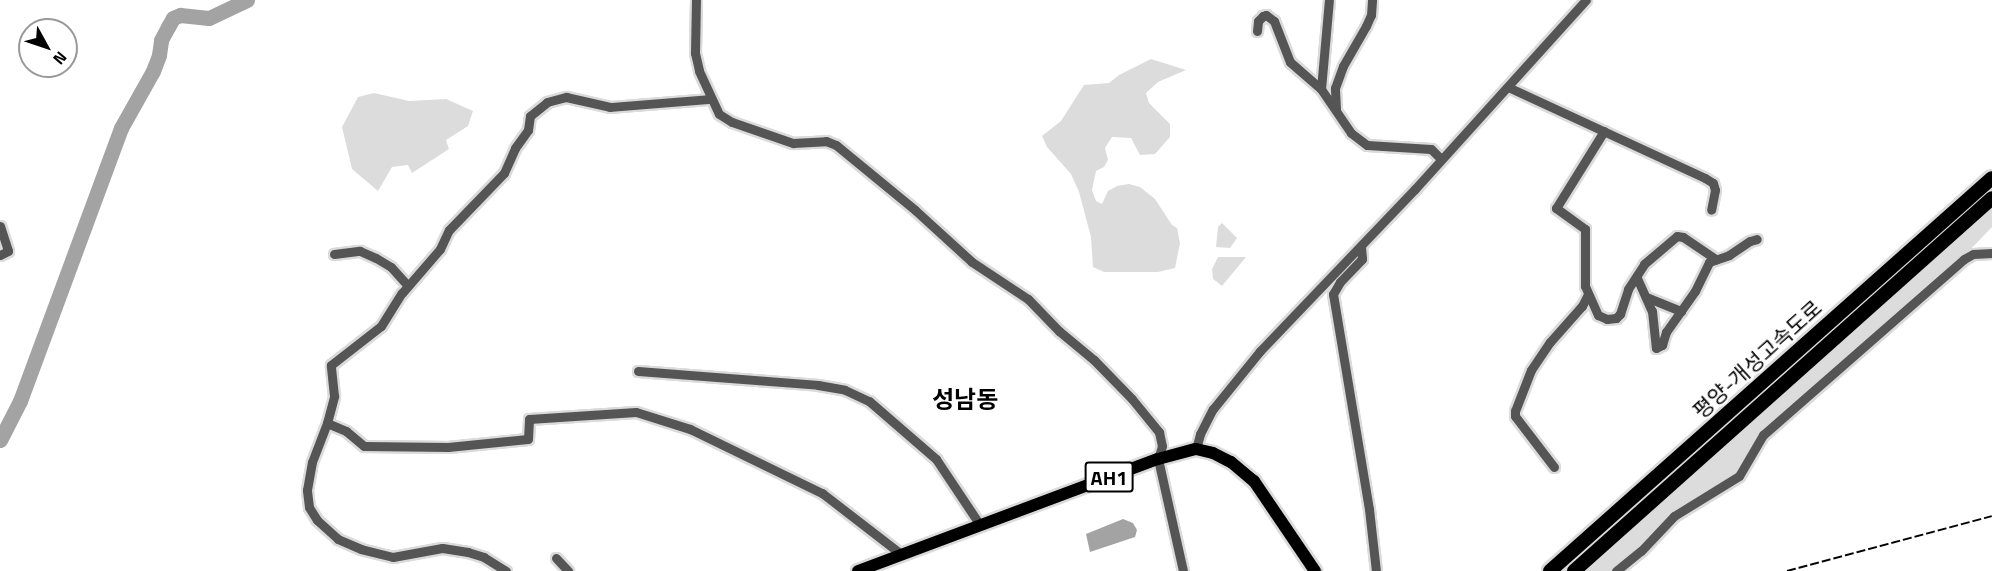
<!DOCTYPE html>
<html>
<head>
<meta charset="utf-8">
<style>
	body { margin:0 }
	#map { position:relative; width:1992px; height:571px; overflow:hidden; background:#fff; font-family:"Titillium Web","Noto Sans KR",sans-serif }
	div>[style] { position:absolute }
	.green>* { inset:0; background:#dcdcdc }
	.water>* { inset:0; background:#a3a3a3 }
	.river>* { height:15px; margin:-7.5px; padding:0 7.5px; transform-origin:7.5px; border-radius:7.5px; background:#a3a3a3 }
	.roads { filter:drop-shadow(2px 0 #dbdbdb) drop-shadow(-2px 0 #dbdbdb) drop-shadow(0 2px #dbdbdb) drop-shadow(0 -2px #dbdbdb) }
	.minor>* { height:9px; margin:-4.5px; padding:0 4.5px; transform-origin:4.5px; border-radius:4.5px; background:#555 }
	.major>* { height:12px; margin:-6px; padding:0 6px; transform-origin:6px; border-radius:6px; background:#000 }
	.highway>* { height:14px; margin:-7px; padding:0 7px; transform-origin:7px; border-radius:7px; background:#000 }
	.rail>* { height:2px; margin-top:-1px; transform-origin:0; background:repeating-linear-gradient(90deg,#000 0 9px,transparent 0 12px) }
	span { translate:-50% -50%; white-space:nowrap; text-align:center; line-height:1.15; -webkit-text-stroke:4.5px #fff; paint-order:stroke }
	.shield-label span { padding:2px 4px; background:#fff; border:2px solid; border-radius:4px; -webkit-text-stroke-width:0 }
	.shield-label { font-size:20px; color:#000; font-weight:700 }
	.street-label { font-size:21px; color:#000 }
	.quarter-label { font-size:24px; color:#000; font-weight:700 }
	.north { position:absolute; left:18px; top:18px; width:60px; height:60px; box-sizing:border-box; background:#fff; border:2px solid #999; border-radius:50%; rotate:130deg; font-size:16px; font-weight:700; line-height:24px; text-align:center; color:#000 }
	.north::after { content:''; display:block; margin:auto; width:21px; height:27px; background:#000; clip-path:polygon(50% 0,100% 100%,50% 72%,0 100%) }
</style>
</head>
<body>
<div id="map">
	<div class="green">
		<div style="clip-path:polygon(1151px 59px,1186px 70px,1158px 82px,1146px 93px,1149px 103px,1170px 124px,1170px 137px,1155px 154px,1140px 155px,1131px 138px,1112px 137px,1105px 148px,1108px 160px,1104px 167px,1096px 171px,1092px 190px,1096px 201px,1102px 204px,1108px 191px,1117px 186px,1129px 184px,1140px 187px,1155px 199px,1172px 225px,1177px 228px,1180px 243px,1175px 268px,1158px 272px,1104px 272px,1093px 267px,1091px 237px,1079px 192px,1071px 174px,1047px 147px,1042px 136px,1061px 121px,1084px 85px,1109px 83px,1119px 75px)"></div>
		<div style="clip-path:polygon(374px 93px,409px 101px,446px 99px,473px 111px,468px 126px,446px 140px,449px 149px,412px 173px,408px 165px,392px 167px,378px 191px,352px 169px,342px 127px,358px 97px)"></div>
		<div style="clip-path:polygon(1992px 204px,1992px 227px,1965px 255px,1770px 425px,1753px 443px,1743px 465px,1733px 477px,1666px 517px,1627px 560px,1612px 571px,1587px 571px)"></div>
		<div style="clip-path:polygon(1222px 223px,1237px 238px,1230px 248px,1216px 247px,1218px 227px)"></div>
		<div style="clip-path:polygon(1218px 257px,1246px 257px,1222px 286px,1213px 279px,1212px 269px)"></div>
	</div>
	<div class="water">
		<div style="clip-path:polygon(1123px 519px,1133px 523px,1137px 530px,1135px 537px,1090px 552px,1086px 534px)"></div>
	</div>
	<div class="river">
		<div style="left:0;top:440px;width:44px;rotate:-62.9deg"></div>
		<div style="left:20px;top:401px;width:291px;rotate:-69.7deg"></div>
		<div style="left:121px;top:128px;width:65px;rotate:-60.7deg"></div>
		<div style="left:153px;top:71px;width:17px;rotate:-69deg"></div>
		<div style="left:159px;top:55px;width:15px;rotate:-82deg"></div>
		<div style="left:161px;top:40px;width:15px;rotate:-62deg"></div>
		<div style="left:168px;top:27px;width:10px;rotate:-61deg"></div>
		<div style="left:173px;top:18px;width:8px;rotate:-23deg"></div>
		<div style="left:180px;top:15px;width:29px;rotate:6deg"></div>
		<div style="left:209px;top:18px;width:42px;rotate:-25.3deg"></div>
	</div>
	<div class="roads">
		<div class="minor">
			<div style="left:696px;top:0;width:53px;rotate:91.1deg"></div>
			<div style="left:695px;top:53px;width:18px;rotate:77deg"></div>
			<div style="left:699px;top:71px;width:47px;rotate:65.1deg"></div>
			<div style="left:719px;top:114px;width:15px;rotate:32deg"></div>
			<div style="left:732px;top:122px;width:65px;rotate:19deg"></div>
			<div style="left:793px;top:143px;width:33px;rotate:-3deg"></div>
			<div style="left:826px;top:141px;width:11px;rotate:22deg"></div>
			<div style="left:836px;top:145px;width:102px;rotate:39.4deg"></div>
			<div style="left:915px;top:210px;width:77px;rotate:42.4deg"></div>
			<div style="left:972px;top:262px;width:67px;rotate:33.5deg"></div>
			<div style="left:1028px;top:299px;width:45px;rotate:45.9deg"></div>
			<div style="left:1059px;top:331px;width:45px;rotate:39.6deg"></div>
			<div style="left:1094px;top:360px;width:54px;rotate:45.7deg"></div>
			<div style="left:1132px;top:399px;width:43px;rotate:50.7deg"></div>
			<div style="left:1159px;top:432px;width:14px;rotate:78deg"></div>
			<div style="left:1162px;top:446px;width:14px;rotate:107deg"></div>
			<div style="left:1158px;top:459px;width:115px;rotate:77.4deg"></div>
			<div style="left:1257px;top:31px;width:10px;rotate:-84deg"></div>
			<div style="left:1258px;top:21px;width:7px;rotate:-45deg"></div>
			<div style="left:1263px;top:16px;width:3px;rotate:-18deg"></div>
			<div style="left:1266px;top:15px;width:10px;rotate:37deg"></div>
			<div style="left:1274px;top:21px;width:44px;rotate:68.7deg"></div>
			<div style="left:1290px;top:62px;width:41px;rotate:41.1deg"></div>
			<div style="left:1321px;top:89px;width:53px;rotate:55.7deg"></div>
			<div style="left:1351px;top:133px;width:20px;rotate:37deg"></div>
			<div style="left:1367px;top:145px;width:64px;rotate:3.6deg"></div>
			<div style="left:1431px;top:149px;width:14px;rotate:45deg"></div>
			<div style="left:1508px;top:87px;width:217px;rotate:24.8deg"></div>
			<div style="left:1705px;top:178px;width:9px;rotate:32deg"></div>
			<div style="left:1713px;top:183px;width:7px;rotate:74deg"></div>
			<div style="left:1715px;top:190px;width:20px;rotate:101deg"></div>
			<div style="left:1321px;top:89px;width:89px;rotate:-84.9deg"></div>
			<div style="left:1336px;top:109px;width:21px;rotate:-93deg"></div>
			<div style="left:1335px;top:88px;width:23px;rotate:-70deg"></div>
			<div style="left:1343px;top:66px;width:46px;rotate:-60.1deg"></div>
			<div style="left:1366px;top:26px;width:12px;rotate:-66deg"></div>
			<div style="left:1371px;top:15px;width:15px;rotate:-86deg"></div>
			<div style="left:1604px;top:131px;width:91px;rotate:121.9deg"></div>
			<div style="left:1556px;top:208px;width:36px;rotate:36deg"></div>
			<div style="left:1585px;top:229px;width:57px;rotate:90deg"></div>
			<div style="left:1585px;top:286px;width:32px;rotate:66deg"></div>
			<div style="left:1598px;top:315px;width:10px;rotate:24deg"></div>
			<div style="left:1607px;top:319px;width:9px;rotate:-6deg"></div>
			<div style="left:1616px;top:318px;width:6px;rotate:-45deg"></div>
			<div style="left:1620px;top:314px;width:26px;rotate:-72deg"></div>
			<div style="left:1628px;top:289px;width:30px;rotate:-57deg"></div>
			<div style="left:1644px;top:264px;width:43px;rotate:-40.3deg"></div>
			<div style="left:1677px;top:236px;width:6px;rotate:9deg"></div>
			<div style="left:1683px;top:237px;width:40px;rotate:34deg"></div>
			<div style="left:0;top:226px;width:26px;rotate:72deg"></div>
			<div style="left:8px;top:251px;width:9px;rotate:153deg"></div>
			<div style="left:1361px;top:247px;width:12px;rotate:85deg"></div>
			<div style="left:1362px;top:259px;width:32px;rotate:134deg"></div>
			<div style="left:1340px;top:282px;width:14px;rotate:120deg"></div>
			<div style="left:1333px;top:294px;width:218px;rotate:80.5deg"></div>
			<div style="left:1369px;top:509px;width:62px;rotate:83.6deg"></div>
			<div style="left:334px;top:254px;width:26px;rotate:-7deg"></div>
			<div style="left:360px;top:251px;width:17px;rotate:24deg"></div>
			<div style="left:376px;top:258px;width:17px;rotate:31deg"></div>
			<div style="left:391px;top:267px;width:25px;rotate:48deg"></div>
			<div style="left:1637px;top:278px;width:36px;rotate:66deg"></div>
			<div style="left:1652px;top:311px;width:37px;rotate:84deg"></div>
			<div style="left:1646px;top:297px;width:38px;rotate:22deg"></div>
			<div style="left:1656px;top:348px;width:7px;rotate:-27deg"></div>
			<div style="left:1662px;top:345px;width:14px;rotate:-73deg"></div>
			<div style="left:1666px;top:332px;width:50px;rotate:-54.7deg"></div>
			<div style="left:1695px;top:291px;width:32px;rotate:-64deg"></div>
			<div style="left:1709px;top:262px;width:21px;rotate:-19deg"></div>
			<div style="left:1729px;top:255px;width:25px;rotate:-34deg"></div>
			<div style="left:1750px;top:241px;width:7px;rotate:-16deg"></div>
			<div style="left:638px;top:371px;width:181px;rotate:4.4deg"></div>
			<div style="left:818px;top:385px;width:27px;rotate:10deg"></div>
			<div style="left:845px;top:390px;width:26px;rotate:25deg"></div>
			<div style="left:869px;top:401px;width:89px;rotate:40.9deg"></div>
			<div style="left:936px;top:459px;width:79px;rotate:56.3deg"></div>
			<div style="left:327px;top:423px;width:21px;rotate:23deg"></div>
			<div style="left:346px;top:431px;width:23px;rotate:40deg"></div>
			<div style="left:364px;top:446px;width:84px;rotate:0.7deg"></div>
			<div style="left:448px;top:447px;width:80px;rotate:-5.7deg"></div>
			<div style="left:528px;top:439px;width:20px;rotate:-87deg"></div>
			<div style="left:529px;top:419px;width:107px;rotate:-3.7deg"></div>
			<div style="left:636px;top:412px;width:57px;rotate:17.5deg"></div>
			<div style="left:690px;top:429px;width:147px;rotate:25.9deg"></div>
			<div style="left:822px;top:493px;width:100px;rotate:37.7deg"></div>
			<div style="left:1196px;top:449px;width:16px;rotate:-75deg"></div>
			<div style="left:1200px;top:434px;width:28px;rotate:-63deg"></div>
			<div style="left:1213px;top:409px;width:75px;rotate:-51deg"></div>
			<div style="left:1260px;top:351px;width:224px;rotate:-46.3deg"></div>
			<div style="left:1415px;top:189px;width:255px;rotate:-47.9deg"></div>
			<div style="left:1554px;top:467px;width:64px;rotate:-127.4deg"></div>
			<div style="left:1515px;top:416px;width:5px;rotate:-90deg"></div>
			<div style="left:1515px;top:411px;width:44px;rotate:-68.7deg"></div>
			<div style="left:1531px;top:370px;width:34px;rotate:-56deg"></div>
			<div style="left:1550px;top:342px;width:48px;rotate:-48.4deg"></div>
			<div style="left:1582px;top:306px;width:13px;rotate:-63deg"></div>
			<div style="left:556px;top:558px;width:18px;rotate:47deg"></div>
			<div style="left:506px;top:571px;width:26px;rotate:-148deg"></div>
			<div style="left:484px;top:557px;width:17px;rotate:-163deg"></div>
			<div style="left:468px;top:552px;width:26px;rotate:-171deg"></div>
			<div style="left:442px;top:548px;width:50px;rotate:169.6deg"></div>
			<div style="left:393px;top:557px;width:33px;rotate:-166deg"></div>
			<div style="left:361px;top:549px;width:25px;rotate:-157deg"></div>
			<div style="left:338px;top:539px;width:28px;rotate:-138deg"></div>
			<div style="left:317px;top:520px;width:15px;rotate:-122deg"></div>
			<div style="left:309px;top:507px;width:17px;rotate:-97deg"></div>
			<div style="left:307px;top:490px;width:28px;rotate:-80deg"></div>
			<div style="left:312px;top:462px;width:42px;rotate:-69deg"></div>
			<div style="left:327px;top:423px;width:28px;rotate:-75deg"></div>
			<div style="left:334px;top:396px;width:31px;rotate:-96deg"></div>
			<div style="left:331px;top:365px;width:63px;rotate:-38deg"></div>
			<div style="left:381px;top:326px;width:39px;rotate:-58deg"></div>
			<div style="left:402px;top:293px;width:58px;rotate:-49.2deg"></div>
			<div style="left:440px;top:249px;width:21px;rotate:-65deg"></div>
			<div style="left:449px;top:230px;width:79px;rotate:-46deg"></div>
			<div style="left:504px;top:173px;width:27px;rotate:-66deg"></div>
			<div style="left:515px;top:148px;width:22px;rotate:-54deg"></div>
			<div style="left:528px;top:130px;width:14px;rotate:-82deg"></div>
			<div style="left:530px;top:116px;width:22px;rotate:-39deg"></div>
			<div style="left:547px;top:102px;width:20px;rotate:-15deg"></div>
			<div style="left:566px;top:97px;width:45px;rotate:12.8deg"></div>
			<div style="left:610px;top:107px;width:100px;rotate:-4.6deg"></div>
			<div style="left:1616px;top:571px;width:32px;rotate:-39deg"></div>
			<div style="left:1641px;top:551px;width:48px;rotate:-46.7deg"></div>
			<div style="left:1674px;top:516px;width:76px;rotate:-31.6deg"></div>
			<div style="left:1739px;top:476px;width:48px;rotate:-59.7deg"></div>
			<div style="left:1763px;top:435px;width:267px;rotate:-41.2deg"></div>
			<div style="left:1964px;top:259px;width:10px;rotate:-29deg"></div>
			<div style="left:1973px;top:254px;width:19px;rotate:-3deg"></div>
		</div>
		<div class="major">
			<div style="left:858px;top:571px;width:320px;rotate:-20.5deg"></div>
			<div style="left:1158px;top:459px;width:39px;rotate:-15deg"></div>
			<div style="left:1196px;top:449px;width:17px;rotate:13deg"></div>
			<div style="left:1213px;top:453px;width:20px;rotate:27deg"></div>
			<div style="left:1231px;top:462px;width:30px;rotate:40deg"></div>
			<div style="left:1254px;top:481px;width:109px;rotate:55.9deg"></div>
		</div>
		<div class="highway">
			<div style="left:1550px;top:571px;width:591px;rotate:-41.64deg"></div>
			<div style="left:1574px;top:571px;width:560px;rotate:-41.74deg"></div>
		</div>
	</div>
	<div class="rail">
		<div style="left:1787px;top:571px;width:212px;rotate:-15deg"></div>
	</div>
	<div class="shield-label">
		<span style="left:1109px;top:477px">AH1</span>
	</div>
	<div class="street-label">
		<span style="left:1757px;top:359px;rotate:-42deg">평양-개성고속도로</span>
	</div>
	<div class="quarter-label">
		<span style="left:965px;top:400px">성남동</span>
	</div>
	<div class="north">N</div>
</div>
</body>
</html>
